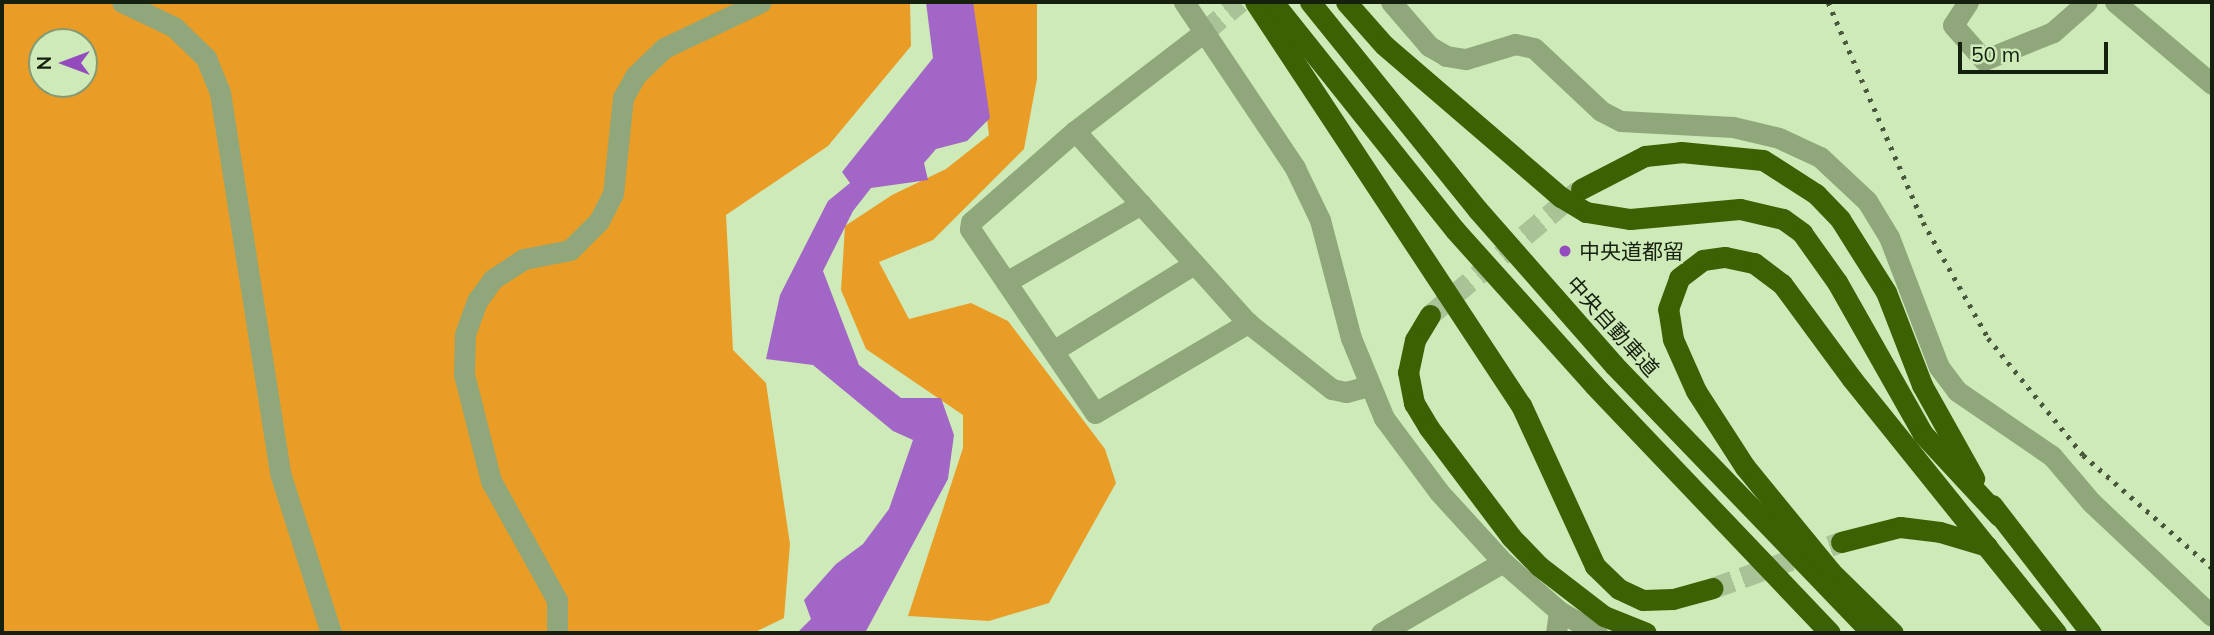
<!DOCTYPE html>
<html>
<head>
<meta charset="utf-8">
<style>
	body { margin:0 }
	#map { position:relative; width:2214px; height:635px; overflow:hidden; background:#ceeab8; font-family:Mulish,"Noto Sans JP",sans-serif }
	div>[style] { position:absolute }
	.forest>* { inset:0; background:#ea9d26 }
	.water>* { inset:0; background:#a266c6 }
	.minor-tunnel>* { height:21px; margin-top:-10.5px; transform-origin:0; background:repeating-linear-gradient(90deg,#a9c296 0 21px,transparent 0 31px) }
	.highway-tunnel>* { height:21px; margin-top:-10.5px; transform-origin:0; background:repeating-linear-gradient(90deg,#a9c296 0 21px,transparent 0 31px) }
	.minor>* { height:21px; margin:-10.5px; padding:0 10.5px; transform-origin:10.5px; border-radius:10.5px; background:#8fa77b }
	.highway>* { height:21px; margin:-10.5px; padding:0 10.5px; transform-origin:10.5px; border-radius:10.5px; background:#3b6103 }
	.rail>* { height:5px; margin-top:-2.5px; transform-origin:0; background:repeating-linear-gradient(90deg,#49583d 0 3.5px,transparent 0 10.5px) }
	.dots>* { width:19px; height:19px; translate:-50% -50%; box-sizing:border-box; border:4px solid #ceeab8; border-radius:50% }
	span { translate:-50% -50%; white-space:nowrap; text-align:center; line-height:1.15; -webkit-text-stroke:5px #ceeab8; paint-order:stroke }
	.poi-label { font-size:21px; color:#16200e }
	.left { translate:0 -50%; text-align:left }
	.street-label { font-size:21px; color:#16200e }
	.frame { position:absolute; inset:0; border:4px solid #16200e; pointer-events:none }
	.north { position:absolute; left:28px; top:28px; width:70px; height:70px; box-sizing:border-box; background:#ceeab8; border:2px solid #849974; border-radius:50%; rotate:270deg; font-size:19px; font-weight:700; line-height:28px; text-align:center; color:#16200e }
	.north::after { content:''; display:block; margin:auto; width:24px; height:32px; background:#944bbd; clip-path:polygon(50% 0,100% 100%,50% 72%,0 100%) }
	.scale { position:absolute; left:1958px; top:42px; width:150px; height:32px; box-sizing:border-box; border:4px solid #16200e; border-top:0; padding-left:9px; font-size:21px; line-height:24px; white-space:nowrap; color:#16200e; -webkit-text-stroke:5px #ceeab8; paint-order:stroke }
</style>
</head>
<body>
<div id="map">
	<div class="forest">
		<div style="clip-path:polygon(evenodd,2px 2px,910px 2px,911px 46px,828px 146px,726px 215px,733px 350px,766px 383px,790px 544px,784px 618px,753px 633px,2px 633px,2px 2px,42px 42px,84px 42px,84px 84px,42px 84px,42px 42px)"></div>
		<div style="clip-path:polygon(972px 2px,1037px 4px,1037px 79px,1024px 149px,933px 240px,879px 262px,909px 319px,971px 303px,1008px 321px,1105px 449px,1116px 483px,1049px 603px,989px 621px,908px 616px,963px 448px,963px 415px,866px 349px,841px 290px,845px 226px,892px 195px,946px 169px,989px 135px)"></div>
	</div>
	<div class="water">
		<div style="clip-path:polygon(926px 2px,973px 2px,990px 118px,967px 141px,936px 149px,924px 163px,928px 180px,871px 188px,853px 211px,823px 271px,859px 365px,901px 398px,941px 398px,954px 435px,948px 479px,865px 633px,797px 633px,811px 619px,804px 600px,836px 564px,863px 544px,889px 509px,913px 440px,893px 431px,813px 365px,766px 359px,780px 295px,828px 201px,850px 183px,842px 172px,933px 58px)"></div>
	</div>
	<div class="minor-tunnel">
		<div style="left:1204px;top:32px;width:47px;rotate:-39.8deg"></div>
	</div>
	<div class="highway-tunnel">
		<div style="left:1430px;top:315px;width:194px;rotate:-40deg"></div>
		<div style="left:1713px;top:588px;width:136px;rotate:-19.8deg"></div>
	</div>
	<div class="minor">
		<div style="left:122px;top:2px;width:58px;rotate:25.7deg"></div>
		<div style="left:174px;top:27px;width:45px;rotate:44.1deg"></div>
		<div style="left:206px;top:58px;width:38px;rotate:68deg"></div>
		<div style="left:220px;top:93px;width:385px;rotate:81deg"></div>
		<div style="left:280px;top:473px;width:168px;rotate:72.3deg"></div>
		<div style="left:1184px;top:2px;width:200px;rotate:56.2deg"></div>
		<div style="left:1295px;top:168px;width:58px;rotate:64.3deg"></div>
		<div style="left:1320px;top:220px;width:122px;rotate:75.3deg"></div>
		<div style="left:1351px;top:338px;width:87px;rotate:67.6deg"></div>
		<div style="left:1384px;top:418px;width:92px;rotate:53.4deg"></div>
		<div style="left:1439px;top:492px;width:95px;rotate:47.6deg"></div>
		<div style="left:1503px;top:562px;width:74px;rotate:41.2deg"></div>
		<div style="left:1559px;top:611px;width:44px;rotate:30.1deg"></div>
		<div style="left:1391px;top:2px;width:58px;rotate:49.2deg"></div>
		<div style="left:1429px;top:46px;width:20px;rotate:30deg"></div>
		<div style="left:1446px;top:56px;width:20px;rotate:9deg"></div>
		<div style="left:1466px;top:59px;width:51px;rotate:-17deg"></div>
		<div style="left:1515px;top:44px;width:19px;rotate:12deg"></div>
		<div style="left:1534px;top:48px;width:92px;rotate:43.2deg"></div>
		<div style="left:1601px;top:111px;width:22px;rotate:27deg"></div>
		<div style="left:1621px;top:121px;width:112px;rotate:3.1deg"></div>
		<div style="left:1733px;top:127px;width:47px;rotate:13.4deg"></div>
		<div style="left:1779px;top:138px;width:45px;rotate:24.9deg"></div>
		<div style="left:1820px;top:157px;width:64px;rotate:43.1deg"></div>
		<div style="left:1867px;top:201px;width:42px;rotate:58.6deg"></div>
		<div style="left:1889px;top:237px;width:139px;rotate:69deg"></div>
		<div style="left:1939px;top:367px;width:30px;rotate:53deg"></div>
		<div style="left:1957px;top:391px;width:115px;rotate:34.4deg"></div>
		<div style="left:2052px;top:456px;width:60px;rotate:49.7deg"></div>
		<div style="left:2091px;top:502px;width:166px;rotate:43.3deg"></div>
		<div style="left:1968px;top:2px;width:27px;rotate:123deg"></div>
		<div style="left:1953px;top:25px;width:47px;rotate:48.5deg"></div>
		<div style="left:1984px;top:60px;width:74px;rotate:-22.1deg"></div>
		<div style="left:2053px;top:32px;width:45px;rotate:-41.4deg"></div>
		<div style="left:2115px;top:2px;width:127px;rotate:40.2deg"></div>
		<div style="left:1204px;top:32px;width:163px;rotate:142.5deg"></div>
		<div style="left:1075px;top:131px;width:138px;rotate:138.8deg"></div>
		<div style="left:971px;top:222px;width:7px;rotate:98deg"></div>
		<div style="left:970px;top:229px;width:222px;rotate:55.8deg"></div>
		<div style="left:1095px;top:413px;width:178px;rotate:-30.5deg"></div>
		<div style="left:1075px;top:131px;width:258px;rotate:48deg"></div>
		<div style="left:1248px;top:323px;width:107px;rotate:38.2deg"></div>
		<div style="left:1332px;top:389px;width:14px;rotate:12deg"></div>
		<div style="left:1346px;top:392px;width:23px;rotate:-15deg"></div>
		<div style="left:1006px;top:282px;width:156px;rotate:-30deg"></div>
		<div style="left:1053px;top:351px;width:166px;rotate:-31.7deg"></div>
		<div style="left:557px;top:633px;width:33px;rotate:-90deg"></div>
		<div style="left:557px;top:600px;width:136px;rotate:-119deg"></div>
		<div style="left:491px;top:481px;width:110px;rotate:-104.2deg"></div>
		<div style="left:464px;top:374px;width:40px;rotate:-88.6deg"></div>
		<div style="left:465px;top:334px;width:35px;rotate:-70deg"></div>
		<div style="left:477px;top:301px;width:27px;rotate:-54deg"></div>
		<div style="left:493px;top:279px;width:37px;rotate:-33deg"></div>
		<div style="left:524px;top:259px;width:47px;rotate:-11.1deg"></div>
		<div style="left:570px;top:250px;width:41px;rotate:-45deg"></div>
		<div style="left:599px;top:221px;width:30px;rotate:-63deg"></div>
		<div style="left:613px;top:194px;width:97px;rotate:-84.1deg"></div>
		<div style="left:623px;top:98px;width:25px;rotate:-61deg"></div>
		<div style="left:635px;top:76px;width:40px;rotate:-44deg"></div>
		<div style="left:664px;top:48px;width:107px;rotate:-25.4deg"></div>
		<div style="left:1381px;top:633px;width:141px;rotate:-30.2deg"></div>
		<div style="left:1556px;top:633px;width:22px;rotate:-82deg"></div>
	</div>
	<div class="highway">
		<div style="left:1255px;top:2px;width:483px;rotate:56.6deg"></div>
		<div style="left:1521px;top:405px;width:177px;rotate:65.3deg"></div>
		<div style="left:1595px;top:566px;width:33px;rotate:44deg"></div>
		<div style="left:1619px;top:589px;width:26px;rotate:25deg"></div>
		<div style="left:1643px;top:600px;width:30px;rotate:-2deg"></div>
		<div style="left:1673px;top:599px;width:41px;rotate:-15.4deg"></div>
		<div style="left:1273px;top:2px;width:292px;rotate:51.4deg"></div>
		<div style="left:1455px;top:230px;width:208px;rotate:48.1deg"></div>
		<div style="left:1594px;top:385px;width:342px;rotate:46.4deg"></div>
		<div style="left:1310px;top:2px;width:266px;rotate:51.1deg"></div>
		<div style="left:1477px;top:209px;width:208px;rotate:48.7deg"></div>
		<div style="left:1614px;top:365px;width:372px;rotate:46.1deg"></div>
		<div style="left:1346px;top:2px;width:57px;rotate:48.5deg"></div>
		<div style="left:1384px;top:45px;width:233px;rotate:40.7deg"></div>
		<div style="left:1561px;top:197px;width:29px;rotate:31deg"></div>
		<div style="left:1586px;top:212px;width:45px;rotate:9deg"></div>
		<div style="left:1630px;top:219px;width:110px;rotate:-5.2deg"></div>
		<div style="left:1740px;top:209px;width:44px;rotate:13.1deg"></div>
		<div style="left:1783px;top:219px;width:24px;rotate:36deg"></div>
		<div style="left:1802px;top:233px;width:60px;rotate:54.5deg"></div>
		<div style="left:1837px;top:282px;width:175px;rotate:60.5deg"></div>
		<div style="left:1923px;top:434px;width:112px;rotate:47.2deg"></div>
		<div style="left:1581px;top:189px;width:72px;rotate:-27.3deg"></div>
		<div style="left:1645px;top:156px;width:36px;rotate:-6deg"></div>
		<div style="left:1681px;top:152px;width:82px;rotate:5.6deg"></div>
		<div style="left:1763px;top:160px;width:63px;rotate:32.7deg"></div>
		<div style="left:1816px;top:194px;width:35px;rotate:46deg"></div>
		<div style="left:1840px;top:219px;width:86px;rotate:57.8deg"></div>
		<div style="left:1886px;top:292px;width:100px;rotate:68.8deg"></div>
		<div style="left:1922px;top:385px;width:107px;rotate:60.8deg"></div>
		<div style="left:1430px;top:315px;width:29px;rotate:121deg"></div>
		<div style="left:1415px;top:340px;width:33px;rotate:102deg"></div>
		<div style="left:1408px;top:372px;width:32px;rotate:79deg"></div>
		<div style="left:1414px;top:403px;width:29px;rotate:59deg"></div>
		<div style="left:1429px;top:428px;width:136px;rotate:53deg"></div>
		<div style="left:1511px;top:537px;width:40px;rotate:46deg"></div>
		<div style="left:1539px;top:566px;width:82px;rotate:37.6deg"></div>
		<div style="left:1604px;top:616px;width:45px;rotate:22deg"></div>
		<div style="left:1992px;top:505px;width:162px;rotate:52.3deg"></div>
		<div style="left:1841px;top:542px;width:61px;rotate:-14.3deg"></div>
		<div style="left:1900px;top:527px;width:40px;rotate:7.1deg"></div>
		<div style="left:1940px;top:532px;width:49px;rotate:16.6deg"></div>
		<div style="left:1893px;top:633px;width:87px;rotate:-135.5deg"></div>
		<div style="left:1831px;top:572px;width:136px;rotate:-129.3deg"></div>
		<div style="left:1745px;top:467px;width:90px;rotate:-122.8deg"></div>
		<div style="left:1696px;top:391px;width:57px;rotate:-113.9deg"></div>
		<div style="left:1673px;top:339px;width:30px;rotate:-99deg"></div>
		<div style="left:1668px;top:309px;width:33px;rotate:-70deg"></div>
		<div style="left:1679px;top:278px;width:30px;rotate:-37deg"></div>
		<div style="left:1703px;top:260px;width:22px;rotate:-8deg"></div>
		<div style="left:1725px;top:257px;width:30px;rotate:12deg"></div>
		<div style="left:1754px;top:263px;width:35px;rotate:37deg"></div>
		<div style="left:1782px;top:284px;width:118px;rotate:53.6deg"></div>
		<div style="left:1852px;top:379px;width:326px;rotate:51.2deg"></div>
	</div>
	<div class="rail">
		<div style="left:1828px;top:2px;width:240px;rotate:66.6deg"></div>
		<div style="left:1923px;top:222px;width:133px;rotate:60.7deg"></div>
		<div style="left:1988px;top:338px;width:151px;rotate:50.9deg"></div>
		<div style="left:2083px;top:455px;width:171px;rotate:41.2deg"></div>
	</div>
	<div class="dots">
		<div style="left:1565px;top:251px;background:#944bbd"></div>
	</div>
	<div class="poi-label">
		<span class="left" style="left:1579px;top:251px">中央道都留</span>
	</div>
	<div class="street-label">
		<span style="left:1613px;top:326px;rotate:48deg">中央自動車道</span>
	</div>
	<div class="frame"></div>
	<div class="north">N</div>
	<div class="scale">50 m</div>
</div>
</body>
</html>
